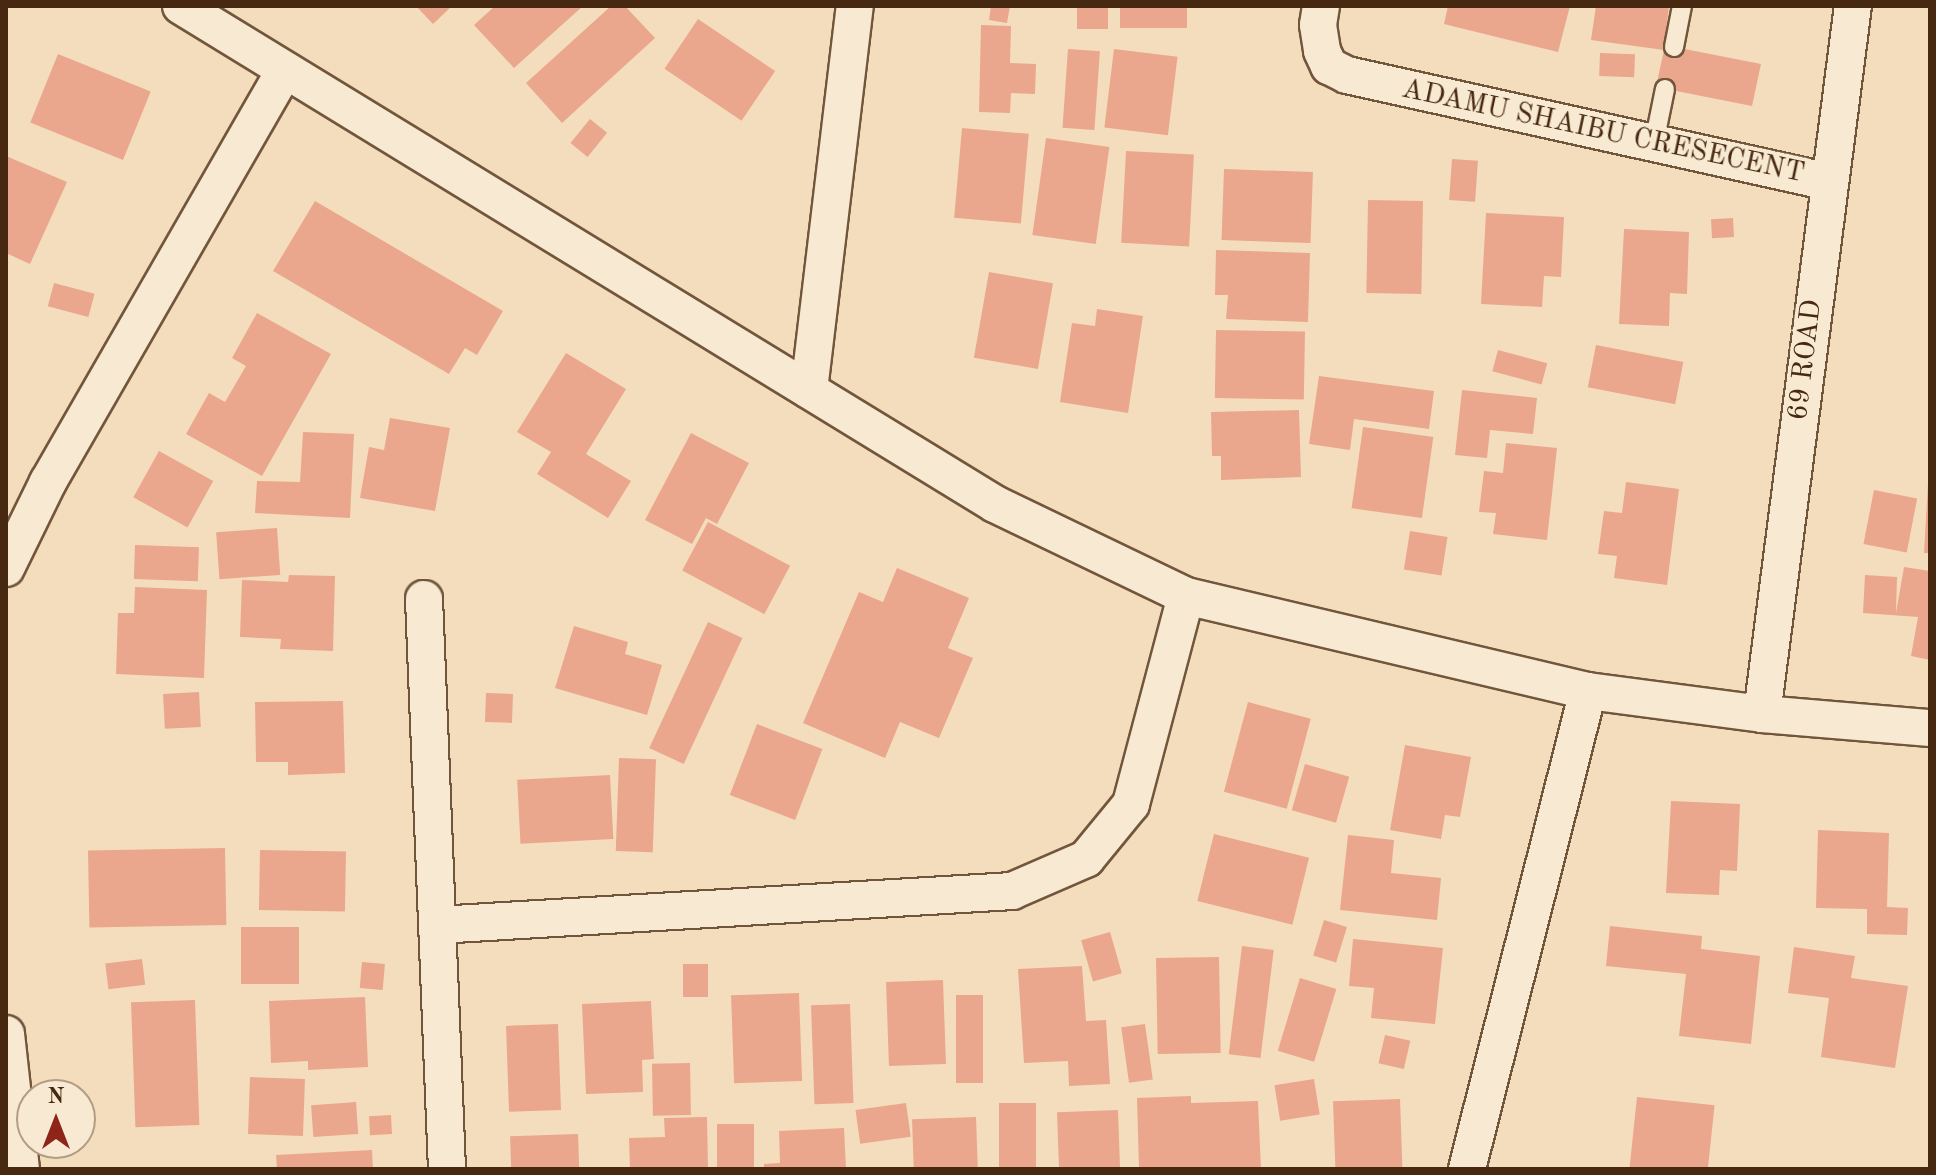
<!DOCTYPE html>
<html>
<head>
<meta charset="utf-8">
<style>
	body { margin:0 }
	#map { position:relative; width:1936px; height:1175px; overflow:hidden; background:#f4ddbc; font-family:"Old Standard TT",serif }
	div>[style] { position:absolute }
	.building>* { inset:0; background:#eaa78d; transform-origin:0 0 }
	.roads { filter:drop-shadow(2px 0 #72563c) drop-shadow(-2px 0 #72563c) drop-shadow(0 2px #72563c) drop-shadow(0 -2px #72563c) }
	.service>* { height:18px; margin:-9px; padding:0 9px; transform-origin:9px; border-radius:9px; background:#f8e9d3 }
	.minor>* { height:36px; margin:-18px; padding:0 18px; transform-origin:18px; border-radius:18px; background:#f8e9d3 }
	span { translate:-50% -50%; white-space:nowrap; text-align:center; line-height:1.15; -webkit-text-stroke:7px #f8e9d3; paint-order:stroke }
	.street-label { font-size:28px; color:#472911 }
	.frame { position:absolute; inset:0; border:8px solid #472911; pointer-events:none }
	.north { position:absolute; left:16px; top:1079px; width:80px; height:80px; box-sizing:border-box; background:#f8e9d3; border:2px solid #b19c85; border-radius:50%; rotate:0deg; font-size:22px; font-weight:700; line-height:32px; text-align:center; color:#472911 }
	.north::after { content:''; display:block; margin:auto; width:28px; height:36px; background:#8f2418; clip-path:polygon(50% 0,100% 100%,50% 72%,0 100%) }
</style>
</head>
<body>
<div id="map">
	<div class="building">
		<div style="clip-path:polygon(416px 6px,452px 6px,433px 24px)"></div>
		<div style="clip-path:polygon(495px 6px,583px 6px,514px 68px,474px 25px)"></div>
		<div style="clip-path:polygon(611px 6px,625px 6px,655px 38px,562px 123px,526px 83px)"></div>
		<div style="clip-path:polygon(991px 6px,1010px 6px,1007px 23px,989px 20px)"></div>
		<div style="left:1077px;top:6px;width:31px;height:23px"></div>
		<div style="left:1120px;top:6px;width:67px;height:22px"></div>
		<div style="clip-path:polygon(1448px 6px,1570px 6px,1558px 52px,1444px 24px)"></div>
		<div style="clip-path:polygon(1596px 6px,1669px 6px,1664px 45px,1761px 64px,1752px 106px,1656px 87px,1664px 50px,1591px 40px)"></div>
		<div style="left:698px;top:19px;width:93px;height:60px;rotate:34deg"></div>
		<div style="clip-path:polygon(981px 25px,1011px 26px,1010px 63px,1036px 64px,1035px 94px,1011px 93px,1010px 113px,979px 112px)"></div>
		<div style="left:1068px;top:49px;width:32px;height:79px;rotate:4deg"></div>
		<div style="left:1114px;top:49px;width:64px;height:79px;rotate:7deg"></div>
		<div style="left:1600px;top:53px;width:35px;height:23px;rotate:2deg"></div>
		<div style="left:58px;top:54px;width:100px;height:74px;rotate:22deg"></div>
		<div style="left:590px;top:119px;width:22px;height:31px;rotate:39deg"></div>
		<div style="left:962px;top:128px;width:67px;height:90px;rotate:5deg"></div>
		<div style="left:1046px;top:138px;width:64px;height:98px;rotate:8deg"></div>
		<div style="left:1126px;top:151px;width:68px;height:92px;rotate:3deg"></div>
		<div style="clip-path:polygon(6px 156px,67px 182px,30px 264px,6px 253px)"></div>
		<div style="left:1452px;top:159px;width:26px;height:41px;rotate:4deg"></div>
		<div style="left:1224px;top:169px;width:89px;height:71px;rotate:2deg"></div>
		<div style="left:1368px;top:200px;width:55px;height:93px;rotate:1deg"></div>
		<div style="clip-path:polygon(315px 201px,503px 311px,477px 355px,465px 348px,449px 374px,273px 271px)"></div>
		<div style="clip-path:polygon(1486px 213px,1564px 217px,1561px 277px,1544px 276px,1542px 307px,1481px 304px)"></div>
		<div style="left:1733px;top:218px;width:19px;height:22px;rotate:87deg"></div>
		<div style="clip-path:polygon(1624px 229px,1689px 232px,1687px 294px,1670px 293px,1669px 326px,1619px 324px)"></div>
		<div style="clip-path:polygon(1216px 250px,1310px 253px,1308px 322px,1226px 319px,1228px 295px,1215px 295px)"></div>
		<div style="left:989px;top:272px;width:65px;height:87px;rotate:10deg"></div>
		<div style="left:54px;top:283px;width:42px;height:24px;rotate:15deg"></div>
		<div style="clip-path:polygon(1097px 309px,1143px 316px,1128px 413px,1060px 402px,1072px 323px,1095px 326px)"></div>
		<div style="clip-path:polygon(257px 313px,331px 354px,262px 476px,186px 434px,209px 393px,225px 402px,246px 366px,232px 358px)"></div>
		<div style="left:1216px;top:330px;width:89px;height:68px;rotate:1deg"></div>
		<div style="left:1596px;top:345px;width:89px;height:43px;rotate:11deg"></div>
		<div style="left:1498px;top:350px;width:51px;height:22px;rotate:15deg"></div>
		<div style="clip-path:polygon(566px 353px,626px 389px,586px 454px,631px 481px,608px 518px,537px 474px,551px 452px,517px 432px)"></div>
		<div style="clip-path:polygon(1319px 376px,1434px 391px,1429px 429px,1354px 419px,1350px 450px,1309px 444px)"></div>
		<div style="clip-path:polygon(1462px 390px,1537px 398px,1533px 434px,1490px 430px,1487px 458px,1455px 455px)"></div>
		<div style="clip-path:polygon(1299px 410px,1301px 477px,1221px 480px,1221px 456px,1212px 456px,1211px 412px)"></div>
		<div style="clip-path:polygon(390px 418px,450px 428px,435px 511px,360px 498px,369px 447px,384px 450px)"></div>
		<div style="left:1363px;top:427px;width:71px;height:82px;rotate:8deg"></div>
		<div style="clip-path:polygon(303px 432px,354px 434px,350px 518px,255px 513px,257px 481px,300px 482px)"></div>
		<div style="clip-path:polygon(691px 433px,749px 463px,717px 524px,706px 518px,692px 544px,645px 520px)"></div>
		<div style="clip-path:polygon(1506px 443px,1557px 448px,1547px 540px,1493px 534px,1496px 513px,1479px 512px,1484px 471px,1503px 473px)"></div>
		<div style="left:159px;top:451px;width:62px;height:53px;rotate:29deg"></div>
		<div style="clip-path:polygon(1626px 482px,1679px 489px,1667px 585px,1614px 578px,1617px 556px,1598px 554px,1604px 511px,1622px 513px)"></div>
		<div style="clip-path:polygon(1928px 484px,1930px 484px,1930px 553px,1924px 553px)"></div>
		<div style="left:1874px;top:490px;width:44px;height:55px;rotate:11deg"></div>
		<div style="left:708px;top:522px;width:93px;height:55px;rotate:28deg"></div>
		<div style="left:277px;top:528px;width:47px;height:61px;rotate:86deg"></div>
		<div style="left:1410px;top:531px;width:38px;height:39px;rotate:9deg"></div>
		<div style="left:135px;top:545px;width:64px;height:34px;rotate:2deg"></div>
		<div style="clip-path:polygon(1904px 567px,1930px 571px,1930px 660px,1911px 656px,1918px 617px,1863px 613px,1865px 575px,1897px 577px,1896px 613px)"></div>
		<div style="clip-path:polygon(897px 568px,969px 598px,948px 648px,973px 658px,939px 738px,900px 722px,885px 758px,803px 723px,859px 592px,883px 602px)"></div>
		<div style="clip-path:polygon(289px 575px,335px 576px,333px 651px,280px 649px,281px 639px,240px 637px,242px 580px,288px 582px)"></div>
		<div style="clip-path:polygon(135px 587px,207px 590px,204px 678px,116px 674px,118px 613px,134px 613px)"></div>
		<div style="left:708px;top:622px;width:38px;height:139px;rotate:25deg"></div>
		<div style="clip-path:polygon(574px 626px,628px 642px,625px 654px,662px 665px,647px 715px,555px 688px)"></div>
		<div style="left:199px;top:692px;width:35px;height:36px;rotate:87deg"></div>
		<div style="left:486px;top:693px;width:27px;height:29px;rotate:2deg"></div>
		<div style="clip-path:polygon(343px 701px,345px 773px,288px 775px,288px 762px,256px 762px,255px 702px)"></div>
		<div style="left:1248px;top:702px;width:65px;height:93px;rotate:15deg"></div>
		<div style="left:757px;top:724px;width:70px;height:76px;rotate:21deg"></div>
		<div style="clip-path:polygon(1405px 745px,1471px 757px,1460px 817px,1445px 815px,1441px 839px,1390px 830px)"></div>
		<div style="left:619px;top:758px;width:37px;height:93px;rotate:2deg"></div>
		<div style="left:1305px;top:764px;width:46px;height:48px;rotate:16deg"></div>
		<div style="left:610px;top:775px;width:64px;height:93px;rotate:87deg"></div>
		<div style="clip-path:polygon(1671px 801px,1740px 804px,1737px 871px,1720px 870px,1719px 895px,1666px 893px)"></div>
		<div style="clip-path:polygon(1818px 830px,1889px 833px,1887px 907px,1908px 908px,1907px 935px,1867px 934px,1867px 909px,1816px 908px)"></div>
		<div style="left:1214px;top:834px;width:98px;height:69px;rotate:14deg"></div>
		<div style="clip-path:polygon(1348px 835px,1394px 840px,1391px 873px,1441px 878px,1437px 920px,1340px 910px)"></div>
		<div style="left:225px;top:848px;width:77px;height:137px;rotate:89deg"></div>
		<div style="left:260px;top:850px;width:86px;height:60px;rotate:1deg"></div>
		<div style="left:1324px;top:920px;width:24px;height:37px;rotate:17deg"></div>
		<div style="clip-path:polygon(1610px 926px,1702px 936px,1701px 949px,1760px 956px,1751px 1044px,1679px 1036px,1686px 974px,1606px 966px)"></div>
		<div style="left:241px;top:927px;width:58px;height:57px"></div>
		<div style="left:1110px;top:932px;width:43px;height:30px;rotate:74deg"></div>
		<div style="clip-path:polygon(1353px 939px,1443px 948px,1435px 1024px,1371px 1018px,1374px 988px,1349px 986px)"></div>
		<div style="left:1242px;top:946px;width:32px;height:109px;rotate:7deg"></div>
		<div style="clip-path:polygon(1794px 947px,1855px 956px,1851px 978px,1908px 986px,1895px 1068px,1821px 1057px,1829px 998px,1788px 993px)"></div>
		<div style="left:1219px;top:957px;width:96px;height:63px;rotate:89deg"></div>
		<div style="left:142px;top:959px;width:26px;height:37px;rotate:83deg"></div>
		<div style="left:362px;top:962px;width:23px;height:26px;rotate:5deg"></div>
		<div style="left:683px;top:964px;width:25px;height:33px"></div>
		<div style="clip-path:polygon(1082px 966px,1086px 1021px,1106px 1020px,1110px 1084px,1069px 1086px,1068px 1061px,1024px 1063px,1018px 969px)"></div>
		<div style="left:1300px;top:978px;width:38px;height:76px;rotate:17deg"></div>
		<div style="left:943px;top:980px;width:84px;height:57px;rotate:88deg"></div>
		<div style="left:799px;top:993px;width:88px;height:68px;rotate:88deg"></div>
		<div style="left:956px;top:995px;width:27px;height:88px"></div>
		<div style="clip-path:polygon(365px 997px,368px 1067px,308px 1070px,308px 1061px,271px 1063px,269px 1001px)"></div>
		<div style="left:195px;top:1000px;width:125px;height:64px;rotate:88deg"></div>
		<div style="clip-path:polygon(651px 1001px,654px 1059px,642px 1060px,643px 1092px,586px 1094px,582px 1004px)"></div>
		<div style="left:850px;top:1004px;width:99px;height:39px;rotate:88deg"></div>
		<div style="left:558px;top:1024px;width:86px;height:52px;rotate:88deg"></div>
		<div style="left:1145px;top:1024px;width:56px;height:24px;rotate:82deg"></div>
		<div style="left:1385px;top:1035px;width:26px;height:29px;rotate:13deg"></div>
		<div style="left:690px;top:1063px;width:52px;height:38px;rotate:89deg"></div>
		<div style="left:250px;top:1077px;width:55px;height:57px;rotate:2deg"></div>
		<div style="left:1314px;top:1079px;width:36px;height:40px;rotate:81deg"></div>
		<div style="clip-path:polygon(1191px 1096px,1191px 1103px,1258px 1101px,1261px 1169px,1139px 1169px,1137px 1098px)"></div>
		<div style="left:1637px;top:1097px;width:78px;height:72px;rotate:6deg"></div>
		<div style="left:1400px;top:1099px;width:70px;height:67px;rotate:88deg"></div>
		<div style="left:356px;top:1102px;width:32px;height:45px;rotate:86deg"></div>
		<div style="left:906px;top:1103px;width:34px;height:51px;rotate:82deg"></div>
		<div style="left:999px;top:1103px;width:37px;height:66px"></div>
		<div style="left:1118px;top:1110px;width:59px;height:61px;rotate:88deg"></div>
		<div style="left:391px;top:1115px;width:19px;height:22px;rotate:87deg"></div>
		<div style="clip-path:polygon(707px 1117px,708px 1168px,630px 1169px,629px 1138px,665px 1137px,664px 1118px)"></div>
		<div style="left:976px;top:1117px;width:52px;height:64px;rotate:88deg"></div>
		<div style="left:717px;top:1124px;width:37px;height:45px"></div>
		<div style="clip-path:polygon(844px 1128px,846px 1169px,764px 1169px,764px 1164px,780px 1163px,779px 1131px)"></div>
		<div style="left:578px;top:1134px;width:35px;height:68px;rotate:88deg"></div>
		<div style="left:372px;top:1150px;width:19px;height:96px;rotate:87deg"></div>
	</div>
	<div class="roads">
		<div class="service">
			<div style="left:1674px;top:47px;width:42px;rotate:-79deg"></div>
			<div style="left:1654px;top:143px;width:55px;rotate:-78.5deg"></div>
		</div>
		<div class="minor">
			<div style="left:181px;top:6px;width:954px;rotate:31.46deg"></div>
			<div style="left:995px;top:504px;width:212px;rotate:25.7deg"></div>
			<div style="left:1186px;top:596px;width:413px;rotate:13.3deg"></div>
			<div style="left:1588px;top:691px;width:176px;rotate:7.5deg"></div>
			<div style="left:1762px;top:714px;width:169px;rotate:4.8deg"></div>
			<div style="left:1321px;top:6px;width:19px;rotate:99deg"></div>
			<div style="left:1318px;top:25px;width:26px;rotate:81deg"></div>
			<div style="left:1322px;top:51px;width:17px;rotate:65deg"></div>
			<div style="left:1329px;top:66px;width:20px;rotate:27deg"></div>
			<div style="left:1347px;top:75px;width:493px;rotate:12.5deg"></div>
			<div style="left:809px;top:390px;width:387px;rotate:-83.2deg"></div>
			<div style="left:6px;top:568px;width:96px;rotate:-64deg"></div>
			<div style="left:48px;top:482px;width:475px;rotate:-60.1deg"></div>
			<div style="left:424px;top:599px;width:570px;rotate:87.69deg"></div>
			<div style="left:1762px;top:714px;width:714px;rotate:-82.68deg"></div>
			<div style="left:437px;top:925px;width:576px;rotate:-3.38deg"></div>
			<div style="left:1012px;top:891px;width:81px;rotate:-23.4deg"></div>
			<div style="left:1086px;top:859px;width:71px;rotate:-50.7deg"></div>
			<div style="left:1131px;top:804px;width:215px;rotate:-75.2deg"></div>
			<div style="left:6px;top:1034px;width:136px;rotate:83.7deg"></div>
			<div style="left:1467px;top:1169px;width:493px;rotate:-75.8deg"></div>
		</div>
	</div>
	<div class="street-label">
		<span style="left:1603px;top:132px;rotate:12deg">ADAMU SHAIBU CRESECENT</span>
		<span style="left:1806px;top:360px;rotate:-83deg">69 ROAD</span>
	</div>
	<div class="frame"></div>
	<div class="north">N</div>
</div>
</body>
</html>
